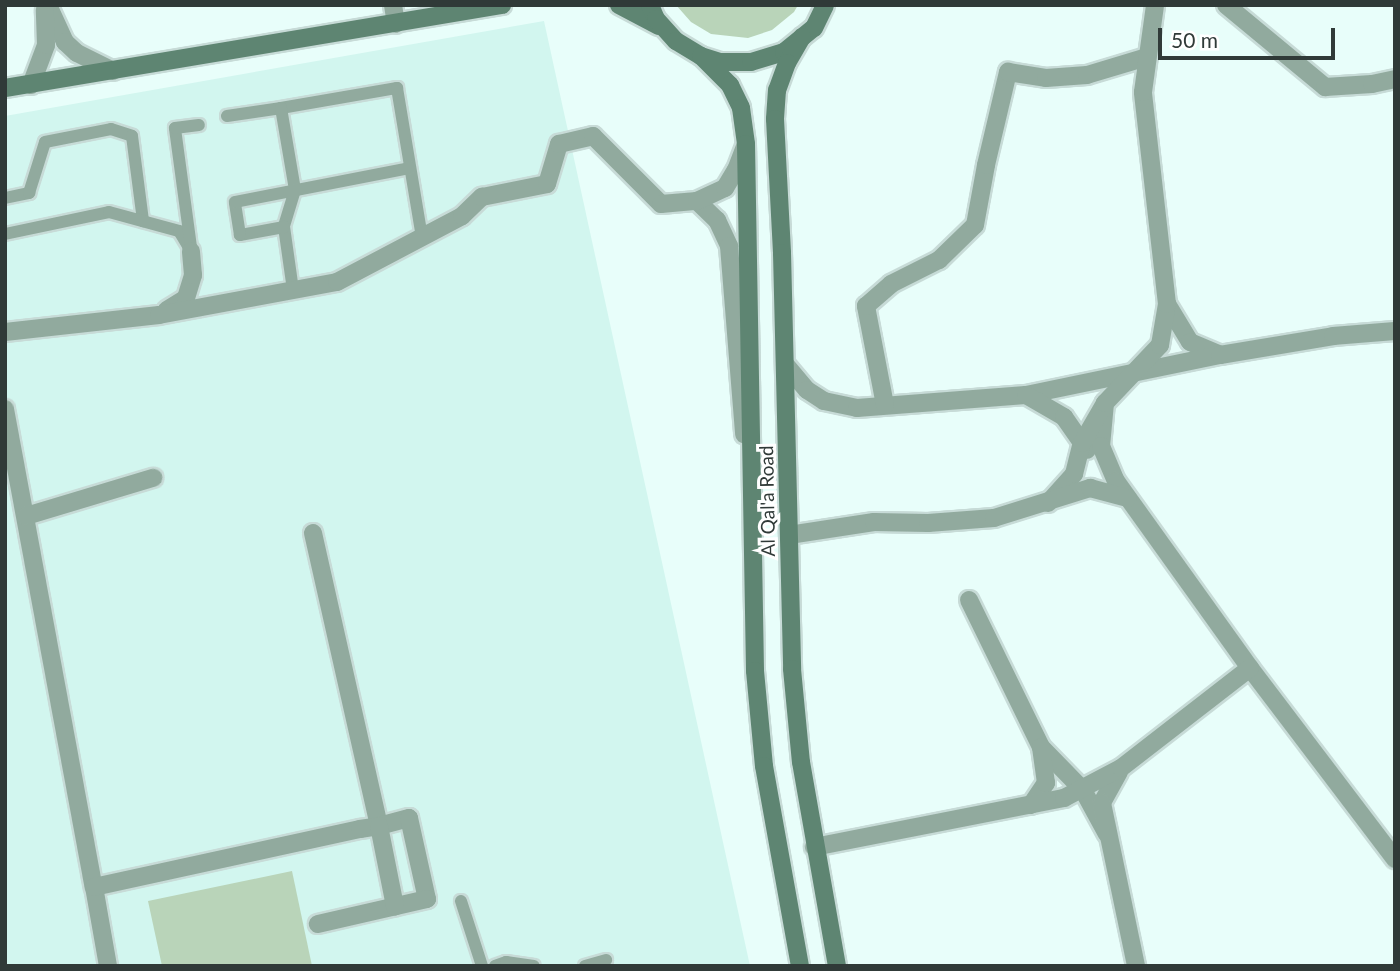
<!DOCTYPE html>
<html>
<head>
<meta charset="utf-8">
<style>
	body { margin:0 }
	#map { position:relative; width:1400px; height:971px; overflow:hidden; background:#e8fefa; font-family:Lato,sans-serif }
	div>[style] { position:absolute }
	.built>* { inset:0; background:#d2f6ef }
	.green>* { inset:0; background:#b9d4b9 }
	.roads { filter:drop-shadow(2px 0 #c7dbd7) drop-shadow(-2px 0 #c7dbd7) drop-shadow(0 2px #c7dbd7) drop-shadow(0 -2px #c7dbd7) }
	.lane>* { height:12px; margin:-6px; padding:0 6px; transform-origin:6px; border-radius:6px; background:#91aa9e }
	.street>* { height:18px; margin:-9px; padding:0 9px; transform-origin:9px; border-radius:9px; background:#91aa9e }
	.secondary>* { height:18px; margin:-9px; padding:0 9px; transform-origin:9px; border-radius:9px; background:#5e8572 }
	span { translate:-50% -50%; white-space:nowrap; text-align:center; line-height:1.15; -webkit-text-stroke:6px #fff; paint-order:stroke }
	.street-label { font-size:19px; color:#303a38 }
	.frame { position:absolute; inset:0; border:7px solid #303a38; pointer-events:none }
	.scale { position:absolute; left:1158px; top:28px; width:177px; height:32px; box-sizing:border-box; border:4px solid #303a38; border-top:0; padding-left:9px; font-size:21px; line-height:24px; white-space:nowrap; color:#303a38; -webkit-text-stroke:5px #fff; paint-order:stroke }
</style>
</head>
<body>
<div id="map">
	<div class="built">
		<div style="clip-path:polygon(544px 21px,750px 966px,5px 966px,5px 116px)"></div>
	</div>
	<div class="green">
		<div style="clip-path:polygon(676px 5px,798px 5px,794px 12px,772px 30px,748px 38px,711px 34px,691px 22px)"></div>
		<div style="clip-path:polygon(292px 871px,312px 966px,162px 966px,148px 901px)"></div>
	</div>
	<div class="roads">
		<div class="lane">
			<div style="left:281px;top:108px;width:118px;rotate:-9.8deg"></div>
			<div style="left:397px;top:88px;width:151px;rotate:80.5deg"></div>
			<div style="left:227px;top:116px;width:55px;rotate:-8.4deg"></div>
			<div style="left:281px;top:108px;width:83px;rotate:80.3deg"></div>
			<div style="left:295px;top:190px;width:39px;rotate:107deg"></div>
			<div style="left:5px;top:198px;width:25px;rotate:-12deg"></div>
			<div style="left:29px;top:193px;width:53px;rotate:-72.6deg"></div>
			<div style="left:45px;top:142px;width:67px;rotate:-11.1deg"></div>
			<div style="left:111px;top:129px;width:22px;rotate:18deg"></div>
			<div style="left:132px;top:136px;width:86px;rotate:82.6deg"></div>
			<div style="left:5px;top:234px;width:106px;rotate:-11.9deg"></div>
			<div style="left:109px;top:212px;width:73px;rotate:15.2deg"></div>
			<div style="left:179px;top:231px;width:23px;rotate:59deg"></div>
			<div style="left:191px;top:247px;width:120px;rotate:-97.7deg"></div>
			<div style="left:175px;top:128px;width:24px;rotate:-7deg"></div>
			<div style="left:293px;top:290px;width:64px;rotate:-98.1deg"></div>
			<div style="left:284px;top:227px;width:45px;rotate:169.7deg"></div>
			<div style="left:240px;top:235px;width:33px;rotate:-99deg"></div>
			<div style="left:235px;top:202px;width:178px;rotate:-11deg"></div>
			<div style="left:461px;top:901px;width:68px;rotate:72.1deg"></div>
			<div style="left:495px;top:966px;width:12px;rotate:-20deg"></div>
			<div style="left:506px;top:962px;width:28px;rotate:8deg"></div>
			<div style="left:585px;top:966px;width:22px;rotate:-16deg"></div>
		</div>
		<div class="street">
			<div style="left:48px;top:5px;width:41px;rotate:65.3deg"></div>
			<div style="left:65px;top:42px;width:16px;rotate:43deg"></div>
			<div style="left:77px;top:53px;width:40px;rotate:26.6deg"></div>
			<div style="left:393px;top:5px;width:19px;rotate:81deg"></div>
			<div style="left:1226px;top:5px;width:129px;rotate:39.6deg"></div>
			<div style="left:1325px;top:87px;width:47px;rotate:-3.7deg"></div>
			<div style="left:1372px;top:84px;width:24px;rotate:-12deg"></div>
			<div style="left:31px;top:85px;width:43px;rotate:-69.4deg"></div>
			<div style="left:46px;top:45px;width:35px;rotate:-92deg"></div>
			<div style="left:697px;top:201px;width:28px;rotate:44deg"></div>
			<div style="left:717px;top:220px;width:29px;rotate:65deg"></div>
			<div style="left:729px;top:246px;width:189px;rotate:85.4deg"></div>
			<div style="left:1167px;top:304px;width:44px;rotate:58.8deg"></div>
			<div style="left:1190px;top:342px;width:33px;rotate:23deg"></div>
			<div style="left:167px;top:310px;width:22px;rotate:-32deg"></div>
			<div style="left:186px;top:298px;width:24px;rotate:-73deg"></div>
			<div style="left:193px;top:275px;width:24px;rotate:-95deg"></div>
			<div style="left:5px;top:332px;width:155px;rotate:-6.3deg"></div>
			<div style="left:159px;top:315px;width:181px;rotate:-10.5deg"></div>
			<div style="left:337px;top:282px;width:141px;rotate:-27.8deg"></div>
			<div style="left:462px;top:216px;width:28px;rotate:-44deg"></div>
			<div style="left:482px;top:197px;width:66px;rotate:-11.3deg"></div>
			<div style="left:547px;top:184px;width:42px;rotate:-73.3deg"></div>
			<div style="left:559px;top:144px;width:35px;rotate:-13deg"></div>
			<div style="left:593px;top:136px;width:96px;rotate:45deg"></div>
			<div style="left:661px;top:204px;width:36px;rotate:-5deg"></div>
			<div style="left:697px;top:201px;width:31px;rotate:-25deg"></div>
			<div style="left:725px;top:188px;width:21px;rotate:-59deg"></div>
			<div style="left:736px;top:170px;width:26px;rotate:-69deg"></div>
			<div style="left:785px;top:364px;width:34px;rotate:50deg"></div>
			<div style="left:807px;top:390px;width:20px;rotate:33deg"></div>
			<div style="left:824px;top:401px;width:34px;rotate:12deg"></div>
			<div style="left:857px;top:408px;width:169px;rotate:-4.4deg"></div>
			<div style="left:1026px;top:395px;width:198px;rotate:-11.7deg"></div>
			<div style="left:1220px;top:355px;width:115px;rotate:-9.5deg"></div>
			<div style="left:1333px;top:336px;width:62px;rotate:-4.6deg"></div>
			<div style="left:1026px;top:395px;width:44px;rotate:30.1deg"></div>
			<div style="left:1064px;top:417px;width:40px;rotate:55.1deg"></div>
			<div style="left:1105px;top:403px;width:43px;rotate:95.3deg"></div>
			<div style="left:1101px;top:446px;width:38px;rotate:67deg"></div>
			<div style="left:1116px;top:481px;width:230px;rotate:54.4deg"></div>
			<div style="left:1250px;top:668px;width:240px;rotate:52.8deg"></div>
			<div style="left:885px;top:405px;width:101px;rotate:-100.9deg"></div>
			<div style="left:866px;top:306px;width:33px;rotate:-41deg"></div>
			<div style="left:891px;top:284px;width:54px;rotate:-26.6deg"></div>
			<div style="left:939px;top:260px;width:50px;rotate:-44.2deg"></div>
			<div style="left:975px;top:225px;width:61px;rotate:-79.6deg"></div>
			<div style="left:986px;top:165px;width:96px;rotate:-76.7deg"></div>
			<div style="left:1008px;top:72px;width:38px;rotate:9deg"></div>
			<div style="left:1046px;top:78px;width:41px;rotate:-4.2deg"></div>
			<div style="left:1087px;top:75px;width:63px;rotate:-16.7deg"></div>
			<div style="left:5px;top:409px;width:486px;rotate:79.5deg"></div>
			<div style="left:1048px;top:503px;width:39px;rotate:-48deg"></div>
			<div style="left:1074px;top:474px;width:32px;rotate:-76deg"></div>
			<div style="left:1082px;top:443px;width:46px;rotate:-60.1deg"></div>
			<div style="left:1105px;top:403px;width:80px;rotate:-46.5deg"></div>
			<div style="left:1160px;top:345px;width:42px;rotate:-80.3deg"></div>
			<div style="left:1167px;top:304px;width:213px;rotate:-96.5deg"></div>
			<div style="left:1143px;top:92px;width:88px;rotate:-82.1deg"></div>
			<div style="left:26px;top:516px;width:133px;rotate:-16.7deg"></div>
			<div style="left:313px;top:533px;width:300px;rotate:77.3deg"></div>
			<div style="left:379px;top:826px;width:31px;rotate:-15deg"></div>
			<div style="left:409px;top:818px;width:83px;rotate:77.5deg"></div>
			<div style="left:427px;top:899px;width:112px;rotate:167.1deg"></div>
			<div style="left:789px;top:535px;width:86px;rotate:-8.7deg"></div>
			<div style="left:874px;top:522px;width:54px;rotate:1.1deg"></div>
			<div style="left:928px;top:523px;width:66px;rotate:-4.3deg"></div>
			<div style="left:994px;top:518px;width:101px;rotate:-17.4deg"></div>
			<div style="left:1090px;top:488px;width:39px;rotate:15deg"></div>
			<div style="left:969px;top:600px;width:164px;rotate:63.9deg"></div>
			<div style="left:1041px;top:747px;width:60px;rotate:45.7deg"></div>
			<div style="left:1083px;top:790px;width:50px;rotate:61.4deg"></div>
			<div style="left:1119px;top:772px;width:35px;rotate:119deg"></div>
			<div style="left:1102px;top:803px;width:167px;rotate:78.2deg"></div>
			<div style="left:1031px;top:805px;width:27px;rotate:-56deg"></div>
			<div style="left:1046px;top:783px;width:36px;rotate:-98deg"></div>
			<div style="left:814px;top:847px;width:255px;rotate:-11.1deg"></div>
			<div style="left:1064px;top:798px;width:64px;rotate:-27.8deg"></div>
			<div style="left:1121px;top:768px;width:163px;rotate:-37.8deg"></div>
			<div style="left:108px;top:966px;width:80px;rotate:-100deg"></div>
			<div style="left:94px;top:887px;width:272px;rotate:-12.3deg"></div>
			<div style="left:360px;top:829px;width:19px;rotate:-9deg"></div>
			<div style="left:379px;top:826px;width:82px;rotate:78.7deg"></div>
		</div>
		<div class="secondary">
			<div style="left:619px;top:5px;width:45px;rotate:27.7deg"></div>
			<div style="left:650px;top:5px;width:15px;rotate:67deg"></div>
			<div style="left:656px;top:19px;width:30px;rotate:48deg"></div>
			<div style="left:676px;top:41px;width:29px;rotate:31deg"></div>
			<div style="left:701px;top:56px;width:20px;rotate:18deg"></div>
			<div style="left:720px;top:62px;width:31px"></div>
			<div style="left:751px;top:62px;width:34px;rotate:-17deg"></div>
			<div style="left:784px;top:52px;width:38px;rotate:-39deg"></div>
			<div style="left:814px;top:28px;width:25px;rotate:-64deg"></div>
			<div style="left:802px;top:37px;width:30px;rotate:120deg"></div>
			<div style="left:787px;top:63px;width:29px;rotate:110deg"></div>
			<div style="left:777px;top:90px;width:29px;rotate:94deg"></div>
			<div style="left:775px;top:119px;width:134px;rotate:87deg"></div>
			<div style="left:782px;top:253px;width:416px;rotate:88.6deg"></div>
			<div style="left:792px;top:669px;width:93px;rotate:84.5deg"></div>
			<div style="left:801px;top:762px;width:207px;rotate:80deg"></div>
			<div style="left:701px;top:56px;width:41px;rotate:45deg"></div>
			<div style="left:730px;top:85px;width:25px;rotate:64deg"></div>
			<div style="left:741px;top:108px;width:36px;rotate:82deg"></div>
			<div style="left:746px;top:144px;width:527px;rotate:89.02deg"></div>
			<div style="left:755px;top:671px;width:95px;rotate:84.6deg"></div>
			<div style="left:764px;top:766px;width:203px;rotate:79.8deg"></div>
			<div style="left:5px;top:88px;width:504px;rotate:-9.48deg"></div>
		</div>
	</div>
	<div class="street-label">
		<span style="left:767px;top:501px;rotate:-91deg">Al Qal'a Road</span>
	</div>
	<div class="frame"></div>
	<div class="scale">50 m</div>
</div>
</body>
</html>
